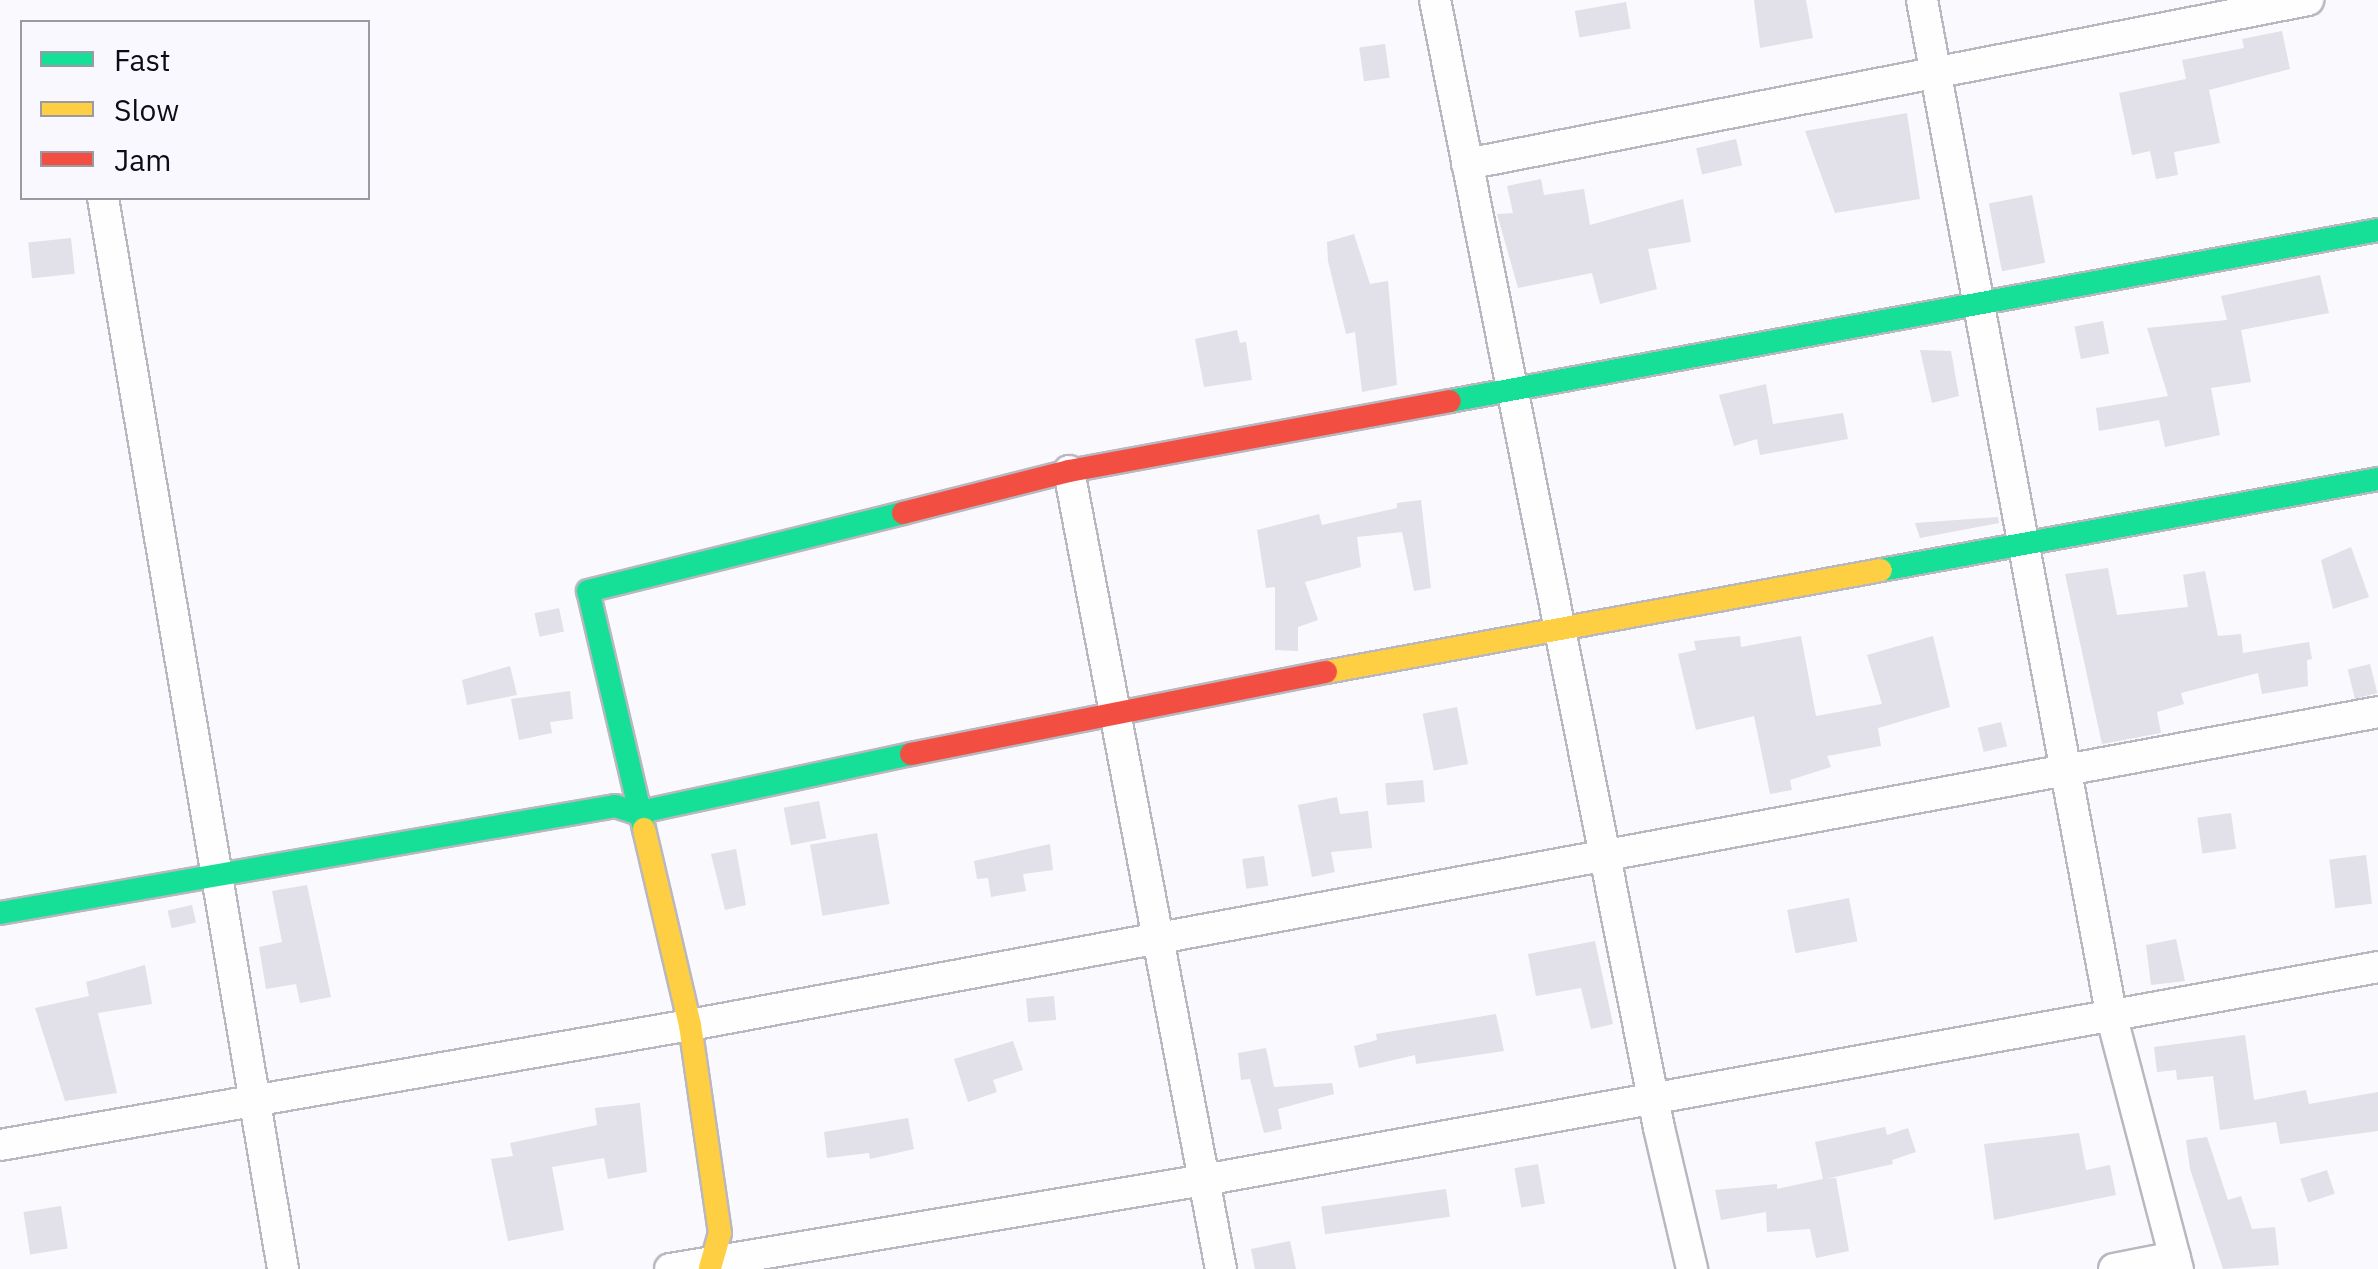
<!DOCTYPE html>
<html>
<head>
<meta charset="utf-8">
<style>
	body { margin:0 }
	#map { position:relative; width:2378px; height:1269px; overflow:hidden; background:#faf9fe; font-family:"IBM Plex Sans",sans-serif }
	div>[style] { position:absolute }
	.building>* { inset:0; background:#e2e0e8; transform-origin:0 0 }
	.roads { filter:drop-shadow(2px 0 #b9b7bf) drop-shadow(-2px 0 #b9b7bf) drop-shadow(0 2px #b9b7bf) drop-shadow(0 -2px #b9b7bf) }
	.street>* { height:30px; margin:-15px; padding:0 15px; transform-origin:15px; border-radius:15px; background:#fefeff }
	.fast>* { height:22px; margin:-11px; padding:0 11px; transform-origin:11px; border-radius:11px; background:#16e098 }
	.slow>* { height:22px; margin:-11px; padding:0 11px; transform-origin:11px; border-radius:11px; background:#ffcf43 }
	.jam>* { height:22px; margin:-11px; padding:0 11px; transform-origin:11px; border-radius:11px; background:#f24e42 }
	span { translate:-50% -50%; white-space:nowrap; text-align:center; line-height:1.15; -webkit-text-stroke:9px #f9f8ff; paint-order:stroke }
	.legend { position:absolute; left:20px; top:20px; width:350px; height:180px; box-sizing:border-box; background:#f9f8ff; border:2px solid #9b99a2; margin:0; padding:12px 18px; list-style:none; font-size:30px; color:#0e0b16 }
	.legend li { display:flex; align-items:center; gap:20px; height:50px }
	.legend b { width:50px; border:2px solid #9b99a2 }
</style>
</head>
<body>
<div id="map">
	<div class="building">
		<div style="clip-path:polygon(1754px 0,1806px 0,1813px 38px,1760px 48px)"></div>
		<div style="left:1626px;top:2px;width:27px;height:52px;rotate:80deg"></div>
		<div style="clip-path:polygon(2282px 31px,2290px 69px,2209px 90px,2220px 143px,2174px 152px,2178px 175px,2156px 179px,2150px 151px,2132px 155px,2119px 93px,2186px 79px,2182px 60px,2244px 48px,2242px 39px)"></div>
		<div style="left:1385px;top:44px;width:34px;height:26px;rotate:82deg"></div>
		<div style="clip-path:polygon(1907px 113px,1920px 199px,1835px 213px,1805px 131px)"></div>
		<div style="left:1736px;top:139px;width:27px;height:41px;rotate:77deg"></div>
		<div style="clip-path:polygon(1541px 179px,1544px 195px,1584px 189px,1590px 225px,1683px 199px,1691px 242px,1648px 249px,1657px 289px,1600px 304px,1592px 273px,1518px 288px,1497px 214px,1513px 213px,1507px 186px)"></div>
		<div style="left:2032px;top:195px;width:69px;height:44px;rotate:79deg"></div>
		<div style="clip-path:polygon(1354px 234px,1370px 284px,1388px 281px,1397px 385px,1362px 392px,1355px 332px,1346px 334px,1328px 261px,1327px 242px)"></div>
		<div style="left:71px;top:238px;width:36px;height:43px;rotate:84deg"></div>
		<div style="clip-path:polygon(2320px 275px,2329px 313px,2241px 330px,2251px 382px,2211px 388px,2220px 435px,2165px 447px,2159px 420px,2099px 431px,2096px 408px,2168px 396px,2147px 328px,2227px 320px,2221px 296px)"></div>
		<div style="left:2103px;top:321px;width:33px;height:29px;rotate:79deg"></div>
		<div style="clip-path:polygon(1237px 330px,1240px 343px,1246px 342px,1252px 380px,1204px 387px,1195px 339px)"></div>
		<div style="clip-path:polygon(1920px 350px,1951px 351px,1959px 396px,1932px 403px)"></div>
		<div style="clip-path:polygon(1766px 384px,1773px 424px,1843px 413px,1848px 439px,1760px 455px,1757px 439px,1734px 446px,1719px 395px)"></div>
		<div style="clip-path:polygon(1421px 500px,1431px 588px,1414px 591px,1402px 532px,1357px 537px,1361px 567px,1305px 582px,1318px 620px,1298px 627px,1298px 651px,1275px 650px,1275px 587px,1266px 588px,1257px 530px,1319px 514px,1322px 525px,1397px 508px,1397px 503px)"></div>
		<div style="clip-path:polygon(1998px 517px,1999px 523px,1920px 538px,1915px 523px)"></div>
		<div style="clip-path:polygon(2351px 547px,2369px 597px,2333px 609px,2321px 560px)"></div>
		<div style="clip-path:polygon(2108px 568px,2117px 615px,2188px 607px,2183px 575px,2205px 571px,2218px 636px,2241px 634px,2243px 653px,2309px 642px,2312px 659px,2307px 660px,2308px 686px,2262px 694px,2258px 673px,2181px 693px,2184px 704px,2157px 712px,2161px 733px,2102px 744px,2065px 574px)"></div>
		<div style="left:559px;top:608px;width:24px;height:25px;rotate:78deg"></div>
		<div style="clip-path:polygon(1740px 636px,1741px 647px,1801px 636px,1816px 716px,1882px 704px,1867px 655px,1933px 636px,1950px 707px,1878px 728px,1881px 746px,1827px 756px,1831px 767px,1790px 780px,1792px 790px,1770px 794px,1754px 716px,1696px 730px,1678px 654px,1696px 650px,1694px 641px)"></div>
		<div style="left:2370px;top:664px;width:30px;height:23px;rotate:76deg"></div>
		<div style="clip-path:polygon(510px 666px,517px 695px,467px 705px,462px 680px)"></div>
		<div style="clip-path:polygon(570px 691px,573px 719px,550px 722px,552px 733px,519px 740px,511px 699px)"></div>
		<div style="left:1457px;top:707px;width:58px;height:35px;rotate:79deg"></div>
		<div style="left:2001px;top:722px;width:25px;height:24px;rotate:76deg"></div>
		<div style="left:1423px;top:780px;width:22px;height:38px;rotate:85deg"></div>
		<div style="clip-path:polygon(1337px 797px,1340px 814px,1368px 811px,1372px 848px,1331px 852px,1335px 872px,1312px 877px,1298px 805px)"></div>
		<div style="left:819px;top:801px;width:38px;height:36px;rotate:79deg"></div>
		<div style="left:2231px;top:813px;width:36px;height:34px;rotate:82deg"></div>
		<div style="left:877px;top:833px;width:72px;height:68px;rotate:80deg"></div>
		<div style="clip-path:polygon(1050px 844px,1053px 870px,1023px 874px,1026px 891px,991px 897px,988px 878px,977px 879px,974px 861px)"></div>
		<div style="clip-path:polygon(736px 849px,746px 905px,725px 910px,711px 854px)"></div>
		<div style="left:2366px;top:855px;width:49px;height:37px;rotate:83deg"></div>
		<div style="left:1264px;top:856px;width:30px;height:22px;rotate:82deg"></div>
		<div style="clip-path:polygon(307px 885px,331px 997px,300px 1003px,296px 984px,266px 989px,259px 947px,282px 942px,272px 891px)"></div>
		<div style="left:1849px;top:898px;width:44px;height:63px;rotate:79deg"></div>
		<div style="left:192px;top:905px;width:18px;height:25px;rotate:77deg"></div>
		<div style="clip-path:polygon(2176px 939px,2185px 981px,2151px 985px,2146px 945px)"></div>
		<div style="clip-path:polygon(1595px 941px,1613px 1024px,1591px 1029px,1581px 988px,1536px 996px,1528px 954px)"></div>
		<div style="clip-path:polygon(145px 965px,152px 1004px,98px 1013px,117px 1093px,65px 1101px,35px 1008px,89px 996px,86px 982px)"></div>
		<div style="left:1054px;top:996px;width:24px;height:28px;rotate:85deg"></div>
		<div style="clip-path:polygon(1496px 1014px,1504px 1051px,1416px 1064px,1415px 1055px,1359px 1068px,1354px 1046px,1377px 1040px,1376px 1034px)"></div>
		<div style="clip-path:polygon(2245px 1035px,2254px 1100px,2306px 1090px,2309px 1104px,2378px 1092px,2378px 1131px,2280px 1144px,2276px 1122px,2220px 1130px,2213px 1076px,2177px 1080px,2176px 1070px,2157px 1072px,2154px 1047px)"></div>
		<div style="clip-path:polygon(1013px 1041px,1023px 1070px,993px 1080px,997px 1092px,968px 1102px,954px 1059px)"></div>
		<div style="clip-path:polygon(1266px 1048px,1274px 1087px,1332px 1083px,1334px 1094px,1278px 1109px,1282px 1129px,1264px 1133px,1250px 1079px,1241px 1080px,1238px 1053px)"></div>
		<div style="clip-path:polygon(640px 1103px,647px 1172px,608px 1179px,604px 1158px,552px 1167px,564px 1230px,508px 1241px,491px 1159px,513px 1156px,510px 1143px,597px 1125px,595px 1108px)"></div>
		<div style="clip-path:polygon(908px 1118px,914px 1149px,870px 1159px,869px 1153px,827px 1158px,824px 1132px)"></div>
		<div style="clip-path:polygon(1885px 1127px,1887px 1135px,1908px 1128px,1916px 1152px,1892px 1160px,1893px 1164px,1826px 1179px,1836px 1178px,1849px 1251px,1816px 1258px,1810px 1229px,1767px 1232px,1766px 1212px,1721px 1220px,1715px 1190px,1777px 1184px,1777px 1189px,1823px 1179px,1815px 1142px)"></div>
		<div style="clip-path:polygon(2079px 1133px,2086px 1170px,2110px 1165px,2116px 1195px,1994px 1220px,1984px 1144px)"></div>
		<div style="clip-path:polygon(2207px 1137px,2228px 1200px,2241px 1196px,2252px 1229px,2275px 1227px,2279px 1265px,2223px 1269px,2190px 1169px,2186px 1140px)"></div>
		<div style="left:1538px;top:1164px;width:40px;height:24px;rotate:80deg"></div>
		<div style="left:2327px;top:1170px;width:25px;height:28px;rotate:72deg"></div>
		<div style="left:1446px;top:1189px;width:28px;height:126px;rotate:82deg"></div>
		<div style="left:61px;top:1206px;width:43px;height:38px;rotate:81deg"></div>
		<div style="clip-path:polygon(1290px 1241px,1296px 1269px,1255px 1269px,1251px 1249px)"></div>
	</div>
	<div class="roads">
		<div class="street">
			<div style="left:1435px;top:0;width:1150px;rotate:78.77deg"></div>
			<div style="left:1659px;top:1128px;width:145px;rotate:76.8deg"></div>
			<div style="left:1922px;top:0;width:1036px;rotate:79.43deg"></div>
			<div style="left:2112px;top:1018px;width:260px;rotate:75.3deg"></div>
			<div style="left:1467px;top:164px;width:857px;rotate:-11.03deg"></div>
			<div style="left:103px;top:198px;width:1086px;rotate:80.46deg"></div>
			<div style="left:1069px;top:471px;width:812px;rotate:79.22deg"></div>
			<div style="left:0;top:1145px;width:700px;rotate:-9.87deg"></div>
			<div style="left:690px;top:1025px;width:1717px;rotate:-10.5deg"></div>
			<div style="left:670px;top:1269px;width:541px;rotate:-9.46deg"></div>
			<div style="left:1204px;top:1180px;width:1193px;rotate:-10.28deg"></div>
			<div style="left:2114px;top:1269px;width:62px;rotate:-11.1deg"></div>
		</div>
		<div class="fast">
			<div style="left:1450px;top:401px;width:944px;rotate:-10.44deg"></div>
			<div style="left:1881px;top:570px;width:505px;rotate:-10.38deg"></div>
			<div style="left:644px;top:829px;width:244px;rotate:-103.2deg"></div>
			<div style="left:588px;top:591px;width:325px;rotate:-13.9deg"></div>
			<div style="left:0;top:913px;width:624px;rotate:-9.87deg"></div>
			<div style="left:615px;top:806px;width:22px;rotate:18deg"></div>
			<div style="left:636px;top:813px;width:281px;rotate:-12.1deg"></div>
		</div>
		<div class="slow">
			<div style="left:1326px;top:672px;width:564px;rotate:-10.41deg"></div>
			<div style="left:644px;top:829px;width:201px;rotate:76.8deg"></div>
			<div style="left:690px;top:1025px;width:210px;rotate:81.8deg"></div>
			<div style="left:720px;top:1233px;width:37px;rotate:106deg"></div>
		</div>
		<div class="jam">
			<div style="left:903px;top:513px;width:171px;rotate:-14.2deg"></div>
			<div style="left:1069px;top:471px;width:387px;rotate:-10.4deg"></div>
			<div style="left:911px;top:754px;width:423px;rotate:-11.2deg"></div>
		</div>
	</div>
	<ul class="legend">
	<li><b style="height:12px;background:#16e098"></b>Fast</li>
	<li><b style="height:12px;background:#ffcf43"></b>Slow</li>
	<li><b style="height:12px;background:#f24e42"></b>Jam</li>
	</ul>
</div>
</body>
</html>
